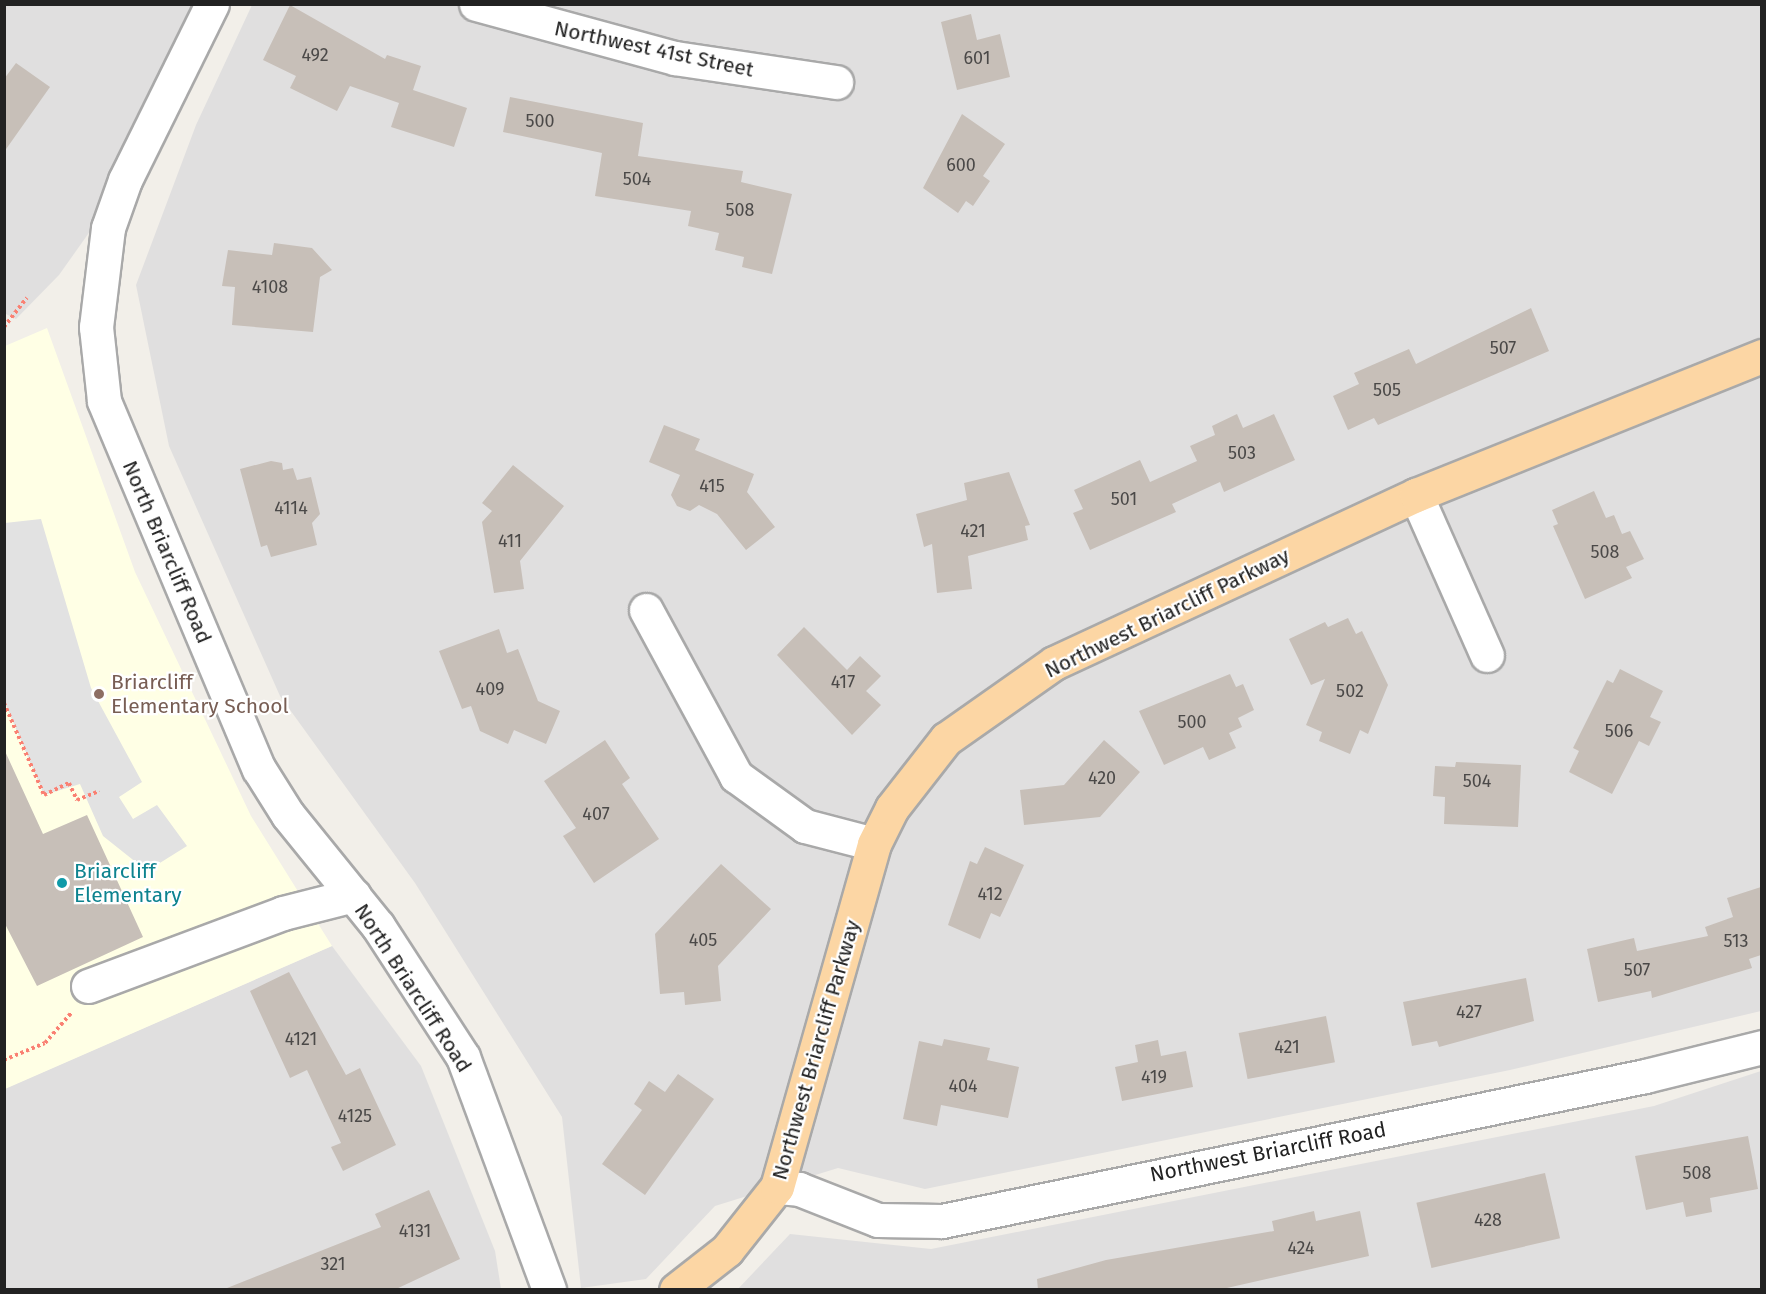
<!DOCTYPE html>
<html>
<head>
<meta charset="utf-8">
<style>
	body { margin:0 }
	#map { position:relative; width:1766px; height:1294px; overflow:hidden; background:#f2efe9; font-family:"Fira Sans",sans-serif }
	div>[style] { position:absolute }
	.residential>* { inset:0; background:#e0dfdf }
	.education>* { inset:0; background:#ffffe5 }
	.parking>* { inset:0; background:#e2e2e2 }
	.building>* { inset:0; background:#c7bfb8; transform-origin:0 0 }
	.path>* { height:4px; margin-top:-2px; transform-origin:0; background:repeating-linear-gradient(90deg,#fa8072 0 3px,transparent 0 6px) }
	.roads { filter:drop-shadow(2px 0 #a9a9a9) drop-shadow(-2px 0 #a9a9a9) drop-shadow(0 2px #a9a9a9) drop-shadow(0 -2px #a9a9a9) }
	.minor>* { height:33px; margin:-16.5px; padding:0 16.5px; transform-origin:16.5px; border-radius:16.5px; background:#fff }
	.major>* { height:33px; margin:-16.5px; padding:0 16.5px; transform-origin:16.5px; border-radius:16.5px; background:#fcd6a4 }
	.dots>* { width:16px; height:16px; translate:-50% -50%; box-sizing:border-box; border:3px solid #fff; border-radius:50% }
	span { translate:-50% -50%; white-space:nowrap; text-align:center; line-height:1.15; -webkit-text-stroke:4.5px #fff; paint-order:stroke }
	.number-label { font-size:18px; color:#4b4948 }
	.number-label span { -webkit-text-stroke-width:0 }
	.street-label { font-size:21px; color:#222 }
	.education-label { font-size:21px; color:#785e54 }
	.left { translate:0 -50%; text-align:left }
	.culture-label { font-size:21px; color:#0d838f }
	.frame { position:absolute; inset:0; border:6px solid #222; pointer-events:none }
</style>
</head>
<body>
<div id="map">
	<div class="residential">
		<div style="clip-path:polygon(4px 5px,202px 5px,98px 220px,59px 275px,16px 319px,4px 313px)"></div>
		<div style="clip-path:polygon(252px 5px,1761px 5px,1761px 1011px,1510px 1070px,925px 1189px,838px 1168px,715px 1206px,646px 1279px,581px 1288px,562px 1117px,415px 883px,280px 696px,169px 446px,136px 285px,196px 125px)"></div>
		<div style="clip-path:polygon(332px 946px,421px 1066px,495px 1251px,501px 1289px,5px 1289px,4px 1089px)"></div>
		<div style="clip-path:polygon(1761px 1071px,1761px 1289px,737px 1290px,790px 1234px,931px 1249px,1654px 1106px)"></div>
	</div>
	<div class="education">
		<div style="clip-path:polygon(47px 328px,135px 572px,251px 816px,332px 946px,5px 1089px,5px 346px)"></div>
	</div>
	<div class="parking">
		<div style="clip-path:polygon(41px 519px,91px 688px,142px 782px,119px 797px,133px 819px,157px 805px,187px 846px,147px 871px,103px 836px,80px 784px,44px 795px,5px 703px,5px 523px)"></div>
	</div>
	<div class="building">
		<div style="clip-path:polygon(290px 5px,385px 59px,387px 55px,421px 66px,413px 90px,467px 108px,454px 147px,391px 127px,399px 103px,350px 86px,337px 111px,290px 88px,296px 76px,263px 60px)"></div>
		<div style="clip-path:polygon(971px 14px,977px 40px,1000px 34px,1010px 77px,957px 90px,941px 22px)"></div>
		<div style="clip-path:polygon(16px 63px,50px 87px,4px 152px,4px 79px)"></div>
		<div style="clip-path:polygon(510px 97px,643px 123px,638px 156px,743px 171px,741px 182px,792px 194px,772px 274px,742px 267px,744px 257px,715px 250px,719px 233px,688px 226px,691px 211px,595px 196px,602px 153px,503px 132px)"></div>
		<div style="clip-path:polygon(962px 114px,1005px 144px,983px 176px,990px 181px,973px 206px,966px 201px,958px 213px,923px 188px)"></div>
		<div style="clip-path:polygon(274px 243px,312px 248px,332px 270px,320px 277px,313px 332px,232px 325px,235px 287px,222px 286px,228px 250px,272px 255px)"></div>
		<div style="clip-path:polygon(1531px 308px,1549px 351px,1378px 425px,1374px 418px,1348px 430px,1333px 396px,1359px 384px,1354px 373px,1409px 349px,1416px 364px)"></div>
		<div style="clip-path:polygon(1237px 414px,1243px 428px,1274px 414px,1295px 460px,1224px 492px,1220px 482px,1172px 504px,1176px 512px,1090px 550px,1073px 513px,1083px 509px,1074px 490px,1140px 460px,1150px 482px,1197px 461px,1190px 446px,1215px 435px,1212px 426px)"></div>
		<div style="clip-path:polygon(664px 425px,700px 439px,695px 450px,754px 474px,747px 492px,775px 527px,746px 550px,717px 514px,699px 505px,690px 511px,677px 506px,671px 495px,680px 475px,649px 462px)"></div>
		<div style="clip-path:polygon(271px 461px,282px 463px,283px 470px,293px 468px,297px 480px,311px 477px,320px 514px,312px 523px,317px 545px,271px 557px,267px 545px,261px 547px,240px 469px)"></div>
		<div style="clip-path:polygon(513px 465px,564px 506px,520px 561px,524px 589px,494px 593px,482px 522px,492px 511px,482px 503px)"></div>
		<div style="clip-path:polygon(1009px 472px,1030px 525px,1025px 526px,1028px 540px,968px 556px,972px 589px,937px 593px,932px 544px,924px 547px,916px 514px,967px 500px,964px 483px)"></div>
		<div style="clip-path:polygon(1594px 491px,1606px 518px,1614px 515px,1622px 534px,1630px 531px,1644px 559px,1626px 567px,1632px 578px,1585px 599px,1553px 526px,1558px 524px,1552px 510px)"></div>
		<div style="clip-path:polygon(1348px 618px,1356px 634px,1362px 631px,1388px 685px,1368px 734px,1360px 730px,1350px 754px,1319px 741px,1322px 732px,1306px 725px,1325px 679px,1311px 685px,1289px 639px,1325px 622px,1328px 627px)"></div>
		<div style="clip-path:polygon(804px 627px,847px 670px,860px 656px,881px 676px,866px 691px,881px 705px,852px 735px,777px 655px)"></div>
		<div style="clip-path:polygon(499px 629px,507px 653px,518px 649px,538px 701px,560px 711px,546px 744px,514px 730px,508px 744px,480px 731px,471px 706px,462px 709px,439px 651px)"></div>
		<div style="clip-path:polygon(1620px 669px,1663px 691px,1650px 717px,1661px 722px,1649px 746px,1639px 741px,1612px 794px,1569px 772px,1579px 751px,1573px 748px,1607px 680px,1613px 683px)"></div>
		<div style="clip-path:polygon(1230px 674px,1236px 687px,1243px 684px,1254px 710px,1238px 718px,1242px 727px,1229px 733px,1236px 748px,1209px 760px,1203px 747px,1164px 765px,1139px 711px)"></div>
		<div style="clip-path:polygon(605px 740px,630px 778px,622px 784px,659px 839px,594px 883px,563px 836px,576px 828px,544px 781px)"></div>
		<div style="clip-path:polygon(1104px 740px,1140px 772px,1100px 817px,1024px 825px,1020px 790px,1064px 785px)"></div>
		<div style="clip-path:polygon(4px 749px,43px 834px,87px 815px,143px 937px,37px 986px,4px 922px)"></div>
		<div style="clip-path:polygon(1456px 762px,1521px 765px,1518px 827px,1444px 824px,1445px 797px,1433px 796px,1435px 766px,1455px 767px)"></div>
		<div style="clip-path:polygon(985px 847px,1024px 865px,1003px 911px,1000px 917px,991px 913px,980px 939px,948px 925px,970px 861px,977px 864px)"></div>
		<div style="clip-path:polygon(721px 864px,771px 909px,718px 966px,721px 1001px,685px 1005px,684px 992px,660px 994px,655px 934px)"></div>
		<div style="clip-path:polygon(1761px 887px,1761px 955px,1749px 959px,1752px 968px,1652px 998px,1651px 991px,1598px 1002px,1587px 949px,1634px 938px,1637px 951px,1708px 936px,1705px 927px,1733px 917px,1727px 898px)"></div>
		<div style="clip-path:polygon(289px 972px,346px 1075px,360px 1068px,396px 1145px,343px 1171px,331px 1147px,341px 1143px,307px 1070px,290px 1078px,250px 991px)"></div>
		<div style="clip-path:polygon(1526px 978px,1534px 1021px,1439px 1047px,1437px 1041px,1412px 1046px,1403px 1002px)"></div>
		<div style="left:1326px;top:1016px;width:47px;height:89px;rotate:79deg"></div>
		<div style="clip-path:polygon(944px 1039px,990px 1048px,987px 1060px,1019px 1067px,1008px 1118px,941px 1105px,937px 1126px,903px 1119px,919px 1041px,942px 1046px)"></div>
		<div style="clip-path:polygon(1158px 1040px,1161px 1056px,1186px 1051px,1193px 1087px,1122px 1101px,1115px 1067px,1138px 1062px,1135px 1045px)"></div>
		<div style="clip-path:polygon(678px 1074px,714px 1099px,645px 1195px,602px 1164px,642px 1110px,634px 1104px,649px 1081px,665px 1092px)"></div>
		<div style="clip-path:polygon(1748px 1136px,1758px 1189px,1710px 1198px,1712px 1212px,1686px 1217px,1683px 1202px,1646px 1210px,1635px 1156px)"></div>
		<div style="left:1545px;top:1173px;width:67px;height:132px;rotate:77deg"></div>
		<div style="clip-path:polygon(429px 1190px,460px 1259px,394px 1290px,222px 1290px,381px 1227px,375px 1214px)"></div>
		<div style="clip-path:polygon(1314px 1211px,1316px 1221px,1360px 1211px,1369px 1256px,1218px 1290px,1038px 1290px,1037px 1279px,1106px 1260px,1274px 1231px,1272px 1221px)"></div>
	</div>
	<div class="path">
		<div style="left:4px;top:327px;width:37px;rotate:-52deg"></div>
		<div style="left:4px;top:703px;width:100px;rotate:66.5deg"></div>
		<div style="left:44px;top:795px;width:28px;rotate:-26deg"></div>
		<div style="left:69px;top:783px;width:19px;rotate:65deg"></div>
		<div style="left:77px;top:800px;width:24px;rotate:-22deg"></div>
		<div style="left:4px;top:1060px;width:44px;rotate:-22.5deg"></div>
		<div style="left:45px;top:1043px;width:41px;rotate:-48.9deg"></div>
	</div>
	<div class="roads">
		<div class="minor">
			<div style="left:212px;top:4px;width:196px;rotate:116.3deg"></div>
			<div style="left:125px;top:180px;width:51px;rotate:109.5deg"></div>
			<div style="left:108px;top:228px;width:100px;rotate:96.9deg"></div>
			<div style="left:96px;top:327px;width:74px;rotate:83.8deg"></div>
			<div style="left:104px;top:401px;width:399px;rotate:67.2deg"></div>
			<div style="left:259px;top:769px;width:54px;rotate:57.8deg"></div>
			<div style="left:288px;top:815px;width:143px;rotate:51deg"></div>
			<div style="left:378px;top:926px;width:156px;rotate:57deg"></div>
			<div style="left:463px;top:1057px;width:248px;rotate:69.7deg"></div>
			<div style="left:476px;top:4px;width:206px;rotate:15.2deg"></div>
			<div style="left:675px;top:58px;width:163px;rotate:8.5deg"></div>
			<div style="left:1416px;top:495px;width:175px;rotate:66.1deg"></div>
			<div style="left:646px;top:610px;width:189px;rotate:61.5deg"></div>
			<div style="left:736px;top:776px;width:85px;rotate:35.9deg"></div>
			<div style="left:805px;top:826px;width:71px;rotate:14.6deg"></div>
			<div style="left:88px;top:986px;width:208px;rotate:-20.5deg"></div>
			<div style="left:283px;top:913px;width:73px;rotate:-14.2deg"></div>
			<div style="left:777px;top:1187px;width:22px;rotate:5deg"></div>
			<div style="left:799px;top:1189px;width:85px;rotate:21.4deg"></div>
			<div style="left:878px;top:1220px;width:64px;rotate:0.9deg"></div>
			<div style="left:942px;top:1221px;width:718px;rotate:-11.65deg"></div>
			<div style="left:1645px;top:1076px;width:121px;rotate:-13.9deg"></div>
		</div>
		<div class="major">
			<div style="left:676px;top:1290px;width:65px;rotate:-38.1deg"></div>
			<div style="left:727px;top:1250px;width:80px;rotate:-51.6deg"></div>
			<div style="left:777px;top:1187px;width:356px;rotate:-74.2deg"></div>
			<div style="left:874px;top:844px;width:40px;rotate:-63.4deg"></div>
			<div style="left:892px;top:808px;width:88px;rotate:-52deg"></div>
			<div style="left:946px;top:739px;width:132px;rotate:-35.1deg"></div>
			<div style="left:1054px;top:663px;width:399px;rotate:-24.9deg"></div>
			<div style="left:1416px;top:495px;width:373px;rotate:-21.9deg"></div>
		</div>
	</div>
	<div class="dots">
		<div style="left:99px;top:694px;background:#8d6e63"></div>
		<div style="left:62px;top:883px;background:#0f9aa8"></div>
	</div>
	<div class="number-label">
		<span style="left:315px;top:55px">492</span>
		<span style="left:977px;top:58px">601</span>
		<span style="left:540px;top:121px">500</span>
		<span style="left:961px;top:165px">600</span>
		<span style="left:637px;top:179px">504</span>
		<span style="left:740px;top:210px">508</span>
		<span style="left:270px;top:287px">4108</span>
		<span style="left:1503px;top:348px">507</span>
		<span style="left:1387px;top:390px">505</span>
		<span style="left:1242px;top:453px">503</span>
		<span style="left:712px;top:486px">415</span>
		<span style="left:1124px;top:499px">501</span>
		<span style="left:291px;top:508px">4114</span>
		<span style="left:973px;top:531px">421</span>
		<span style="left:510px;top:541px">411</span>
		<span style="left:1605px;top:552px">508</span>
		<span style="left:843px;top:682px">417</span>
		<span style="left:490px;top:689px">409</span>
		<span style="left:1350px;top:691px">502</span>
		<span style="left:1192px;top:722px">500</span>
		<span style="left:1619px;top:731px">506</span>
		<span style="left:1102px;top:778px">420</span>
		<span style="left:1477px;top:781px">504</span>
		<span style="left:596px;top:814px">407</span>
		<span style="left:990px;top:894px">412</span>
		<span style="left:703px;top:940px">405</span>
		<span style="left:1736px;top:941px">513</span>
		<span style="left:1637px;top:970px">507</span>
		<span style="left:1469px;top:1012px">427</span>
		<span style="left:301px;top:1039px">4121</span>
		<span style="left:1287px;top:1047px">421</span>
		<span style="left:1154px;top:1077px">419</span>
		<span style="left:963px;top:1086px">404</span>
		<span style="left:355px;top:1116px">4125</span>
		<span style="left:1697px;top:1173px">508</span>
		<span style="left:1488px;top:1220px">428</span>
		<span style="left:415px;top:1231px">4131</span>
		<span style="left:1301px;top:1248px">424</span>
		<span style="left:333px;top:1264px">321</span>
	</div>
	<div class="street-label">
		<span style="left:654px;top:49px;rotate:12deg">Northwest 41st Street</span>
		<span style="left:167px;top:552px;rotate:67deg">North Briarcliff Road</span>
		<span style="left:1167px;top:613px;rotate:-26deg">Northwest Briarcliff Parkway</span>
		<span style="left:413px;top:988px;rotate:57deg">North Briarcliff Road</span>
		<span style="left:816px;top:1050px;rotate:-74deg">Northwest Briarcliff Parkway</span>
		<span style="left:1268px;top:1152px;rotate:-11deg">Northwest Briarcliff Road</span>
	</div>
	<div class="education-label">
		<span class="left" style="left:111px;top:694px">Briarcliff<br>Elementary School</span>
	</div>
	<div class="culture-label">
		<span class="left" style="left:74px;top:883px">Briarcliff<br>Elementary</span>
	</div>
	<div class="frame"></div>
</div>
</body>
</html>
